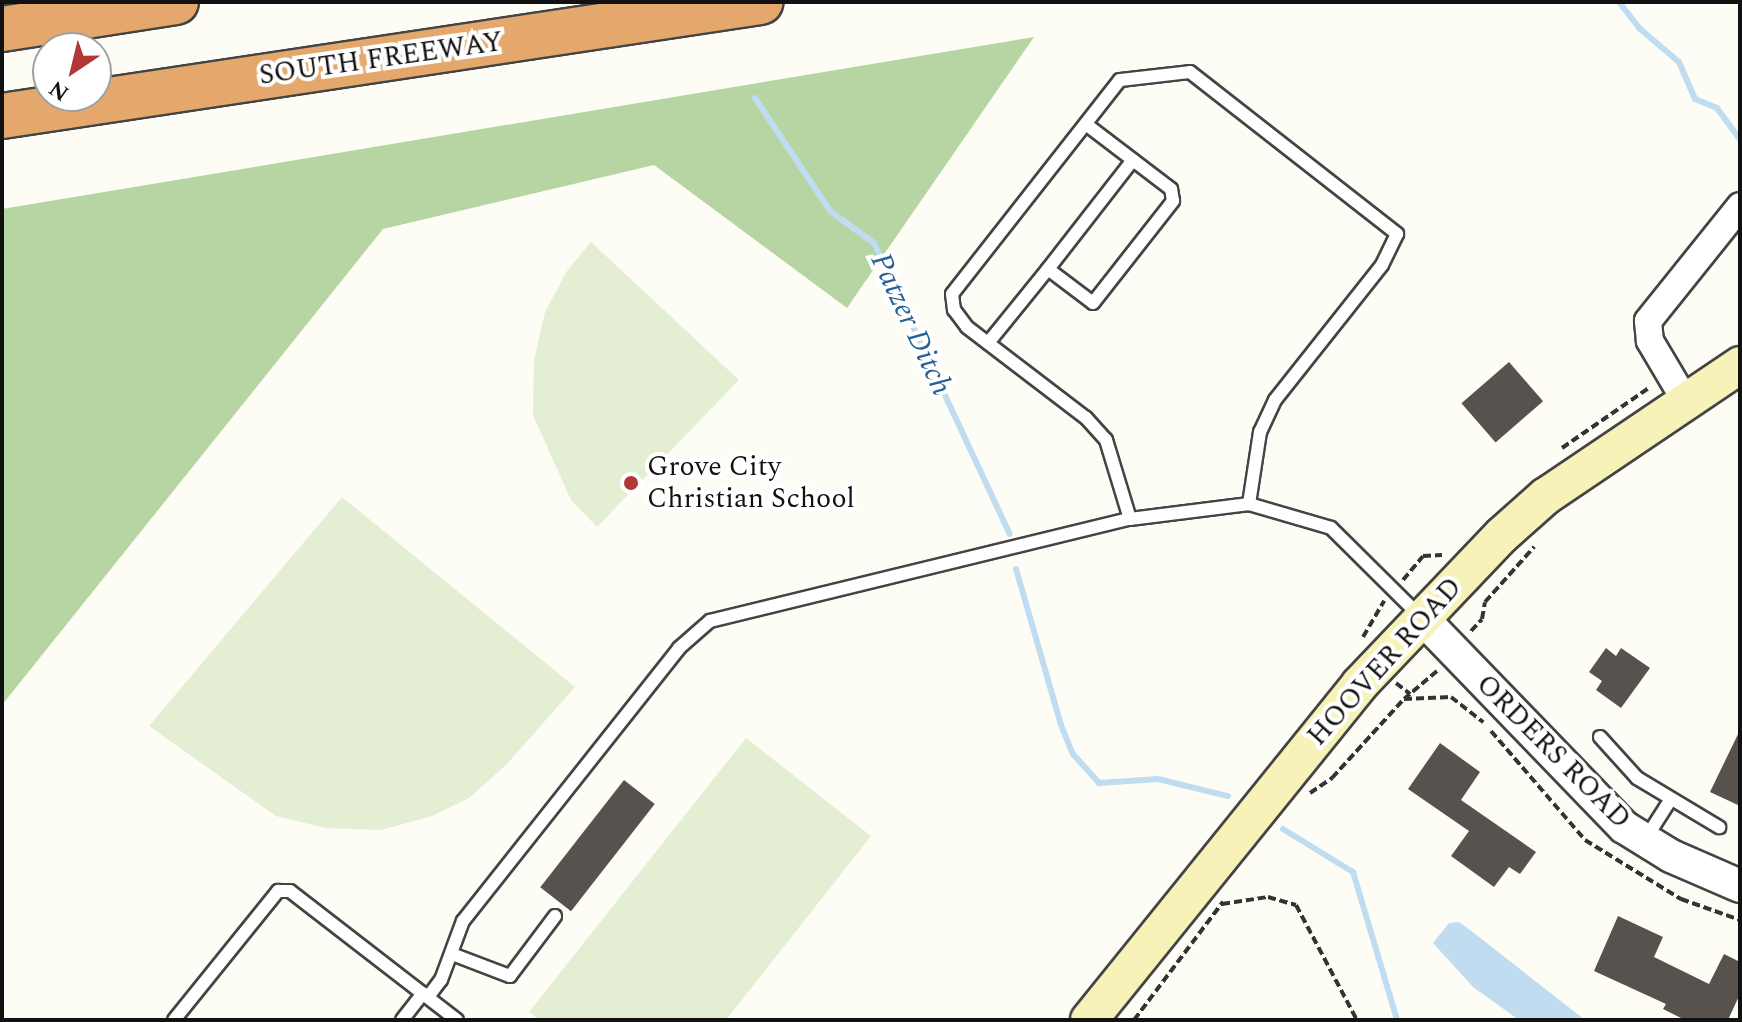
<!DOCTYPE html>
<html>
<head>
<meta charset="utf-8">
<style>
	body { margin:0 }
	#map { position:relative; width:1742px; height:1022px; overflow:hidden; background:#fefdf5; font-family:Spectral,serif }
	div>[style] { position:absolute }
	.forest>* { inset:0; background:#b7d5a2 }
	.pitch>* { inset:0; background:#e3eed2 }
	.water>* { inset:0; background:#bfdcf0 }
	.stream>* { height:6px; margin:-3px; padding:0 3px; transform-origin:3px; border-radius:3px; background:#bfdcf0 }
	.building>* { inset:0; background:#58524e; transform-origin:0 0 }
	.path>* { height:4px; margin-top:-2px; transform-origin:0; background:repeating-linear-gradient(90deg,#333 0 8px,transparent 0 12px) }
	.roads { filter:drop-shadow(2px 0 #444) drop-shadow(-2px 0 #444) drop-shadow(0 2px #444) drop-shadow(0 -2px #444) }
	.service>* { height:12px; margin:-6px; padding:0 6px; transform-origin:6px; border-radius:6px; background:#fff }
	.minor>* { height:26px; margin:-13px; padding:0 13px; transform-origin:13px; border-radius:13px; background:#fff }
	.tertiary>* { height:32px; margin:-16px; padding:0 16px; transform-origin:16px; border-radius:16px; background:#fff }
	.secondary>* { height:36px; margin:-18px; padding:0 18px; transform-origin:18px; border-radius:18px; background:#f7f2b8 }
	.motorway>* { height:44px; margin:-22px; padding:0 22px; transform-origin:22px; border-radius:22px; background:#e5a86c }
	.dots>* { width:22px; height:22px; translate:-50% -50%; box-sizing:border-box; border:4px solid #fff; border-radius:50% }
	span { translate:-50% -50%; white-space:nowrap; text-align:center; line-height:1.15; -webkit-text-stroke:8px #fff; paint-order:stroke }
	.street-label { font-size:28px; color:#111 }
	.poi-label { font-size:28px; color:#111 }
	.left { translate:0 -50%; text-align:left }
	.water-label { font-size:30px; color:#266096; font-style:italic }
	.frame { position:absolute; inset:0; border:4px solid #111; pointer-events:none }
	.north { position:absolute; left:32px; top:32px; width:80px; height:80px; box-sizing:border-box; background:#fff; border:2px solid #a0a0a0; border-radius:50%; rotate:215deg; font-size:22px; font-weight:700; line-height:32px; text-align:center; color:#111 }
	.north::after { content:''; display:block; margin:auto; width:28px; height:36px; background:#b33737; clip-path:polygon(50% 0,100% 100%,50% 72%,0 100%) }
</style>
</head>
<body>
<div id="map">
	<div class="forest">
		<div style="clip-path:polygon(1034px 37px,847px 308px,654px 165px,383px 229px,2px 705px,2px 209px)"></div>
	</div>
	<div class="pitch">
		<div style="clip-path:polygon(591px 242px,739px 380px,597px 527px,571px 500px,533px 415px,534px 361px,545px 312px,567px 271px)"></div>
		<div style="clip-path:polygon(342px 497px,575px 687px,507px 764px,469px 798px,432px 816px,381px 830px,326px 828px,276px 816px,149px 726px)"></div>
		<div style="clip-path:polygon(746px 738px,871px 836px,726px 1020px,539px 1020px,529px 1012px)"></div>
	</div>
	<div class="water">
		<div style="clip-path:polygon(1459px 922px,1474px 933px,1585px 1020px,1519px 1020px,1473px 987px,1433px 943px,1449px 923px)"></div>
	</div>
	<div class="stream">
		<div style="left:1619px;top:2px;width:33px;rotate:52deg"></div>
		<div style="left:1639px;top:28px;width:52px;rotate:40.4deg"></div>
		<div style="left:1679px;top:62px;width:40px;rotate:66.6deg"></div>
		<div style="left:1695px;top:99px;width:24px;rotate:22deg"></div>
		<div style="left:1717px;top:108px;width:39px;rotate:54deg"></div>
		<div style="left:755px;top:98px;width:136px;rotate:56.4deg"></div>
		<div style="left:830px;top:211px;width:54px;rotate:36deg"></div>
		<div style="left:874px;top:243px;width:321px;rotate:65deg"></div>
		<div style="left:1016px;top:569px;width:162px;rotate:73.9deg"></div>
		<div style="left:1061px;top:725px;width:31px;rotate:68deg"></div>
		<div style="left:1073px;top:754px;width:39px;rotate:48deg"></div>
		<div style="left:1099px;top:783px;width:59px;rotate:-3.9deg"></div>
		<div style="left:1158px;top:779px;width:72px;rotate:13.7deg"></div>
		<div style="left:1283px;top:829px;width:82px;rotate:31.6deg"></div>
		<div style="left:1353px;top:872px;width:154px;rotate:73.4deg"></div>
	</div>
	<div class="building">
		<div style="left:1509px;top:362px;width:52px;height:63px;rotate:49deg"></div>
		<div style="clip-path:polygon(1606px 648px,1616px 656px,1621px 648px,1650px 668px,1621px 708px,1596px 690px,1602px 681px,1589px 672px)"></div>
		<div style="clip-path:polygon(1740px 730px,1740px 806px,1710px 792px)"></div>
		<div style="clip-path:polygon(1440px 743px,1480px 772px,1461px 800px,1536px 852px,1520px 874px,1509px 867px,1494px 887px,1451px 856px,1469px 831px,1408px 789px)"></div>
		<div style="left:624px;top:780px;width:39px;height:136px;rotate:38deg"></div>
		<div style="clip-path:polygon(1618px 916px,1663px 937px,1654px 957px,1709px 984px,1724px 954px,1740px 962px,1740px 994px,1728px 1020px,1685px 1020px,1663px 1009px,1666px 1004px,1594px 971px)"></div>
	</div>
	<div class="path">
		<div style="left:1562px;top:448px;width:107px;rotate:-34.7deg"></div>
		<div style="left:1403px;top:580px;width:31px;rotate:-50deg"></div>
		<div style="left:1423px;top:556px;width:19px;rotate:-3deg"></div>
		<div style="left:1471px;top:631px;width:16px;rotate:-47deg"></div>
		<div style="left:1482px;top:619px;width:17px;rotate:-80deg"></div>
		<div style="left:1485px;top:602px;width:74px;rotate:-48.3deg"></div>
		<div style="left:1363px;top:637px;width:42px;rotate:-59.7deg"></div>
		<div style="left:1437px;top:671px;width:43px;rotate:139.7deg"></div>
		<div style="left:1404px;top:699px;width:47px;rotate:-2.4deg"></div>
		<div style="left:1451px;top:697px;width:41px;rotate:38deg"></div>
		<div style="left:1396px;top:683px;width:18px;rotate:38deg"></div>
		<div style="left:1491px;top:731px;width:144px;rotate:49.2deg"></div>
		<div style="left:1585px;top:840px;width:113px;rotate:31.6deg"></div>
		<div style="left:1681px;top:899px;width:63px;rotate:19.6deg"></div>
		<div style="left:1310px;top:793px;width:27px;rotate:-34deg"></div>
		<div style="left:1332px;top:778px;width:107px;rotate:-47.7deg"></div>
		<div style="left:1222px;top:904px;width:47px;rotate:-8.7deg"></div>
		<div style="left:1268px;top:897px;width:29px;rotate:16deg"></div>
		<div style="left:1296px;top:905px;width:130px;rotate:62.1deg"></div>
		<div style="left:1134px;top:1020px;width:148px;rotate:-53deg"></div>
	</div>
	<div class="roads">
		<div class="service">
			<div style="left:1048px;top:269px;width:138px;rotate:-52.1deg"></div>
			<div style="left:988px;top:343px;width:95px;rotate:-51deg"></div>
			<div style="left:1048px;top:269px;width:56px;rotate:37.1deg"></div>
			<div style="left:1093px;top:303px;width:130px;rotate:-51.9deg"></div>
			<div style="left:1173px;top:201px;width:12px;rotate:-99deg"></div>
			<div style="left:1171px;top:189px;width:106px;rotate:-142.7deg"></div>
			<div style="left:1130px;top:519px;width:83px;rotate:-106.9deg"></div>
			<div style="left:1106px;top:440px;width:30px;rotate:-132deg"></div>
			<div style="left:1086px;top:418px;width:150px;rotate:-142.6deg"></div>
			<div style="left:967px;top:327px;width:21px;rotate:-127deg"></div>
			<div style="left:954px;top:310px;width:16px;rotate:-97deg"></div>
			<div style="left:952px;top:294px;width:272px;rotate:-51.9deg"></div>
			<div style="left:1120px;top:80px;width:70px;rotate:-6.5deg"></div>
			<div style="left:1190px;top:72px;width:263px;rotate:38deg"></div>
			<div style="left:1397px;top:234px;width:34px;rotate:116deg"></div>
			<div style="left:1382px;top:265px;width:172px;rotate:128.4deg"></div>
			<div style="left:1275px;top:400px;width:35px;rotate:115deg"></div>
			<div style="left:1260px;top:432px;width:73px;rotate:98.7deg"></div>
			<div style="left:1600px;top:737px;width:55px;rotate:47.9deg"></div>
			<div style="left:1637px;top:778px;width:96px;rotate:30.9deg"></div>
			<div style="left:1646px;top:838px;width:43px;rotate:-57.4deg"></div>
			<div style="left:452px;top:954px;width:62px;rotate:20.8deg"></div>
			<div style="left:510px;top:976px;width:75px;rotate:-53.1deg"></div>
			<div style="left:428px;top:997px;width:21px;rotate:-53deg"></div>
			<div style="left:441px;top:980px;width:63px;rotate:-69.6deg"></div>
			<div style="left:463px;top:921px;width:348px;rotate:-51.6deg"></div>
			<div style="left:679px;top:648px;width:41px;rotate:-41.1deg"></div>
			<div style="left:710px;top:621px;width:432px;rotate:-13.7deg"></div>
			<div style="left:1130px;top:519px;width:120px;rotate:-7.2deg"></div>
			<div style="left:1249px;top:504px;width:85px;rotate:16.3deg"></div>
			<div style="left:1331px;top:528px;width:125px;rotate:44.7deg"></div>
			<div style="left:174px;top:1020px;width:166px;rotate:-51.1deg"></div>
			<div style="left:278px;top:891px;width:12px"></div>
			<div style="left:290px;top:891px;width:211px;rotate:37.7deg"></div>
			<div style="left:402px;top:1020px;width:34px;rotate:-52deg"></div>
		</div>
		<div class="minor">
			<div style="left:1685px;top:400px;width:69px;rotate:-120.7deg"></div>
			<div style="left:1650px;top:341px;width:20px;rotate:-96deg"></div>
			<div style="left:1648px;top:321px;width:147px;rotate:-51.3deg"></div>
		</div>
		<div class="tertiary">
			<div style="left:1423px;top:619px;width:289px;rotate:46deg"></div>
			<div style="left:1624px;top:827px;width:55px;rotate:31.7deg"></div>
			<div style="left:1671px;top:856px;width:75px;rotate:23.5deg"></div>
		</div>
		<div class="secondary">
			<div style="left:1089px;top:1020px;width:430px;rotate:-51.1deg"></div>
			<div style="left:1359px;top:685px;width:207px;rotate:-46.4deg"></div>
			<div style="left:1502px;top:535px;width:59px;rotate:-41.6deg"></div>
			<div style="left:1546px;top:496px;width:234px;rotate:-34deg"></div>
		</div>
		<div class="motorway">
			<div style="left:2px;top:29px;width:176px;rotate:-8.8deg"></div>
			<div style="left:2px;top:116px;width:767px;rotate:-8.55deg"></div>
		</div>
	</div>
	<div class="dots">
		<div style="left:631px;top:483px;background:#b33737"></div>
	</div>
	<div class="street-label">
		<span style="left:381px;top:59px;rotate:-8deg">SOUTH FREEWAY</span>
		<span style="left:1385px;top:662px;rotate:-48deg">HOOVER ROAD</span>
		<span style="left:1553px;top:752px;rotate:45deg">ORDERS ROAD</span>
	</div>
	<div class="poi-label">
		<span class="left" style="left:647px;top:483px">Grove City<br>Christian School</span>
	</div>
	<div class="water-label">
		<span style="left:911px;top:324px;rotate:65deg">Patzer Ditch</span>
	</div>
	<div class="frame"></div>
	<div class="north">N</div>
</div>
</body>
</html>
